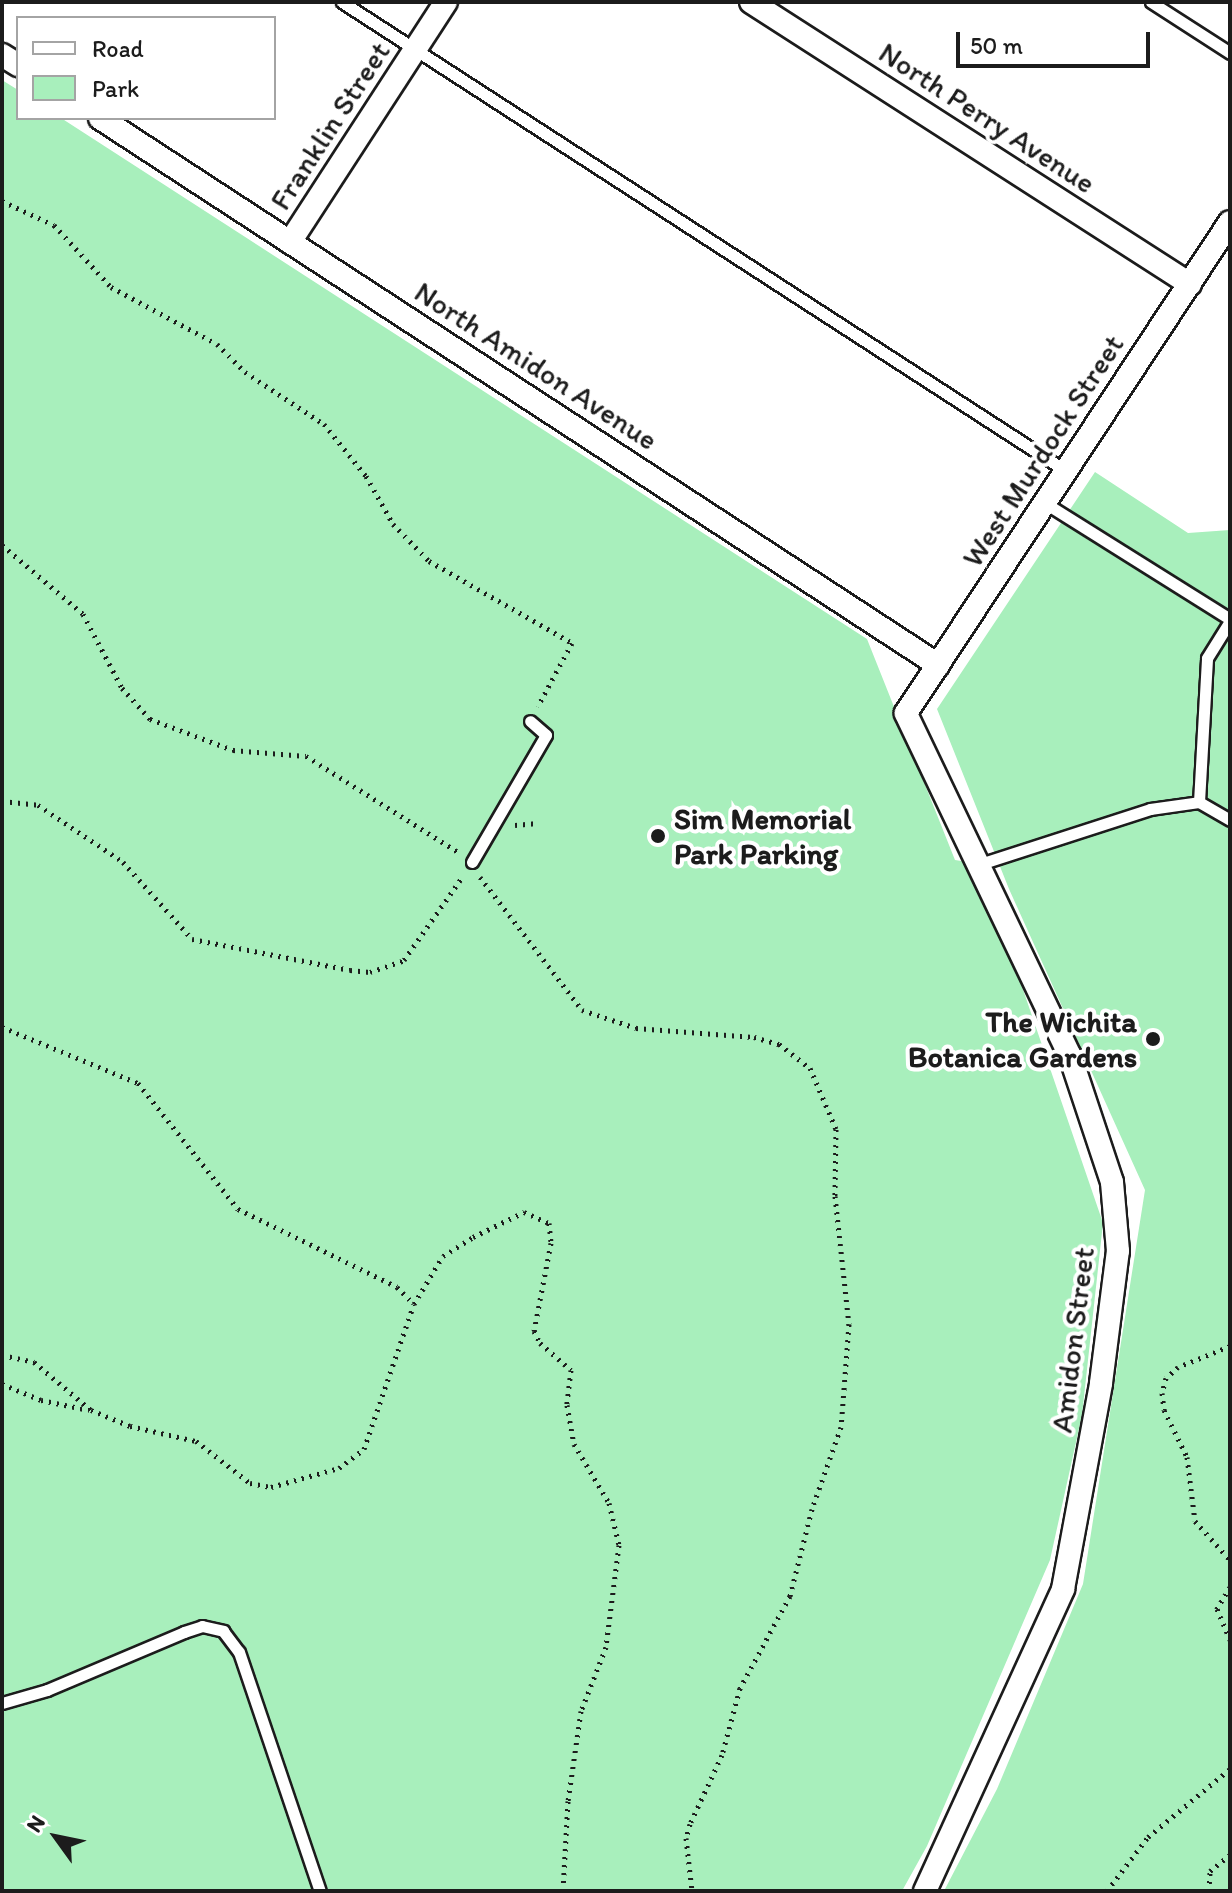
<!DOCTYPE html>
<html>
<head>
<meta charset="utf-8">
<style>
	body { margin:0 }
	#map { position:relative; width:1232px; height:1893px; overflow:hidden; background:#fff; font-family:Itim,sans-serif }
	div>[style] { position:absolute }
	.green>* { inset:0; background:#a8efbc }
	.path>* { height:5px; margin-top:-2.5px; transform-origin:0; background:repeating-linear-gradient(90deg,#1c1c1c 0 2px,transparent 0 8px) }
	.roads { filter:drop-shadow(2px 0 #1c1c1c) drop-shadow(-2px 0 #1c1c1c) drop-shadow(0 2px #1c1c1c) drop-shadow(0 -2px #1c1c1c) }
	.service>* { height:11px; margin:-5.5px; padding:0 5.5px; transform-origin:5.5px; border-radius:5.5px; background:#fff }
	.minor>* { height:22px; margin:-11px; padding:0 11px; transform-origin:11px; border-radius:11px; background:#fff }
	.dots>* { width:22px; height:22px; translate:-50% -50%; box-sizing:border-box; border:4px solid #fff; border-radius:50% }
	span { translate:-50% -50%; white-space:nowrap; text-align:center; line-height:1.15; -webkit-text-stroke:8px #fff; paint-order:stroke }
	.street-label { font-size:30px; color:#1c1c1c }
	.poi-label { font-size:30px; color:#1c1c1c; font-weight:700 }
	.left { translate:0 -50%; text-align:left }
	.right { translate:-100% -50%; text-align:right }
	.frame { position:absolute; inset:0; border:4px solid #1c1c1c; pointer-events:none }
	.legend { position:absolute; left:16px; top:16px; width:260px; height:104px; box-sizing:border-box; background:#fff; border:2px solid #a4a4a4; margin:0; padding:10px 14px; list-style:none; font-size:24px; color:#1c1c1c }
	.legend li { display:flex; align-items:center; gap:16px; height:40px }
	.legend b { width:40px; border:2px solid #a4a4a4 }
	.north { position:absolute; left:16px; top:1797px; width:80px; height:80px; -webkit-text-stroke:6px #fff; paint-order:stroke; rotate:303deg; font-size:22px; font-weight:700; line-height:32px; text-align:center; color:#1c1c1c }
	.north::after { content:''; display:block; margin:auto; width:28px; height:36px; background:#1c1c1c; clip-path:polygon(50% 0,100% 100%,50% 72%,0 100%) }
	.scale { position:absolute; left:956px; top:32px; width:194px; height:36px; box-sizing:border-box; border:4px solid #1c1c1c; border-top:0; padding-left:10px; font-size:24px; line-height:28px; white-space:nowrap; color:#1c1c1c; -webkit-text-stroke:6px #fff; paint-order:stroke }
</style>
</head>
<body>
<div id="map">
	<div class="green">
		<div style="clip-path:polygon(2px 80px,18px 90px,18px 118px,61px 118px,867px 639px,955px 860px,980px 864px,1103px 1223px,1082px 1415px,1050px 1560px,927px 1846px,902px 1891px,2px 1891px)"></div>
		<div style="clip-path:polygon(1095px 472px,1188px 533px,1230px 530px,1230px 1891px,944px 1891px,997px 1789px,1083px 1584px,1145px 1190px,1009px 889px,937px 709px)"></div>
	</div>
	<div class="path">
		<div style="left:2px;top:201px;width:57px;rotate:24.8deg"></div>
		<div style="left:54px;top:225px;width:84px;rotate:47.4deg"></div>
		<div style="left:111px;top:287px;width:120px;rotate:28.3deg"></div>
		<div style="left:217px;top:344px;width:40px;rotate:45deg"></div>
		<div style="left:245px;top:372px;width:95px;rotate:33.4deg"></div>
		<div style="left:324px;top:424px;width:67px;rotate:51.1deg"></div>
		<div style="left:366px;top:476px;width:55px;rotate:60.6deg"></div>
		<div style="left:393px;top:524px;width:52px;rotate:45.8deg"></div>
		<div style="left:429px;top:561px;width:165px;rotate:29.8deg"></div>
		<div style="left:572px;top:643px;width:72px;rotate:118.4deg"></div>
		<div style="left:2px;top:545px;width:106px;rotate:40.4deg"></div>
		<div style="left:83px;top:614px;width:84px;rotate:62.2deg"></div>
		<div style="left:122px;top:688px;width:42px;rotate:47.9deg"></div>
		<div style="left:150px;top:719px;width:89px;rotate:20.5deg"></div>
		<div style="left:233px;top:750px;width:73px;rotate:4.7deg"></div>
		<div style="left:306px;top:756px;width:180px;rotate:32.3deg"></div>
		<div style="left:2px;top:801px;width:36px;rotate:6deg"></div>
		<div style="left:38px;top:805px;width:102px;rotate:33.8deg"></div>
		<div style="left:123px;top:862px;width:103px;rotate:48.1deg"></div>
		<div style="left:192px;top:939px;width:161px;rotate:11.1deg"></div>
		<div style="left:350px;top:970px;width:20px;rotate:6deg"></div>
		<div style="left:370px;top:972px;width:36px;rotate:-19deg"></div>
		<div style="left:404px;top:960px;width:103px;rotate:-54.9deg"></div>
		<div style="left:515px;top:825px;width:23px;rotate:-5deg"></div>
		<div style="left:480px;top:877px;width:168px;rotate:52.5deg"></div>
		<div style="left:582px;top:1010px;width:57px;rotate:18.4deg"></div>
		<div style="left:636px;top:1028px;width:118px;rotate:4.4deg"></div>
		<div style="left:754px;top:1037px;width:26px;rotate:16deg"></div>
		<div style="left:779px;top:1044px;width:39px;rotate:38deg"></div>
		<div style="left:810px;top:1068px;width:66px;rotate:66.9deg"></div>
		<div style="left:836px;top:1129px;width:67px;rotate:90.9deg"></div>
		<div style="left:835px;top:1196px;width:129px;rotate:83.8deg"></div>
		<div style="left:849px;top:1324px;width:103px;rotate:94.4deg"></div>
		<div style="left:841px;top:1427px;width:87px;rotate:109.5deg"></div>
		<div style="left:812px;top:1509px;width:90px;rotate:104.2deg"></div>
		<div style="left:790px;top:1596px;width:105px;rotate:118.5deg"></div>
		<div style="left:740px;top:1688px;width:69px;rotate:105deg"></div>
		<div style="left:722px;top:1755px;width:76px;rotate:114.9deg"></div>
		<div style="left:690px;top:1824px;width:15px;rotate:106deg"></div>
		<div style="left:686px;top:1838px;width:53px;rotate:83.5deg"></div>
		<div style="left:2px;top:1027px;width:147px;rotate:22.4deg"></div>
		<div style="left:138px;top:1083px;width:161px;rotate:51.6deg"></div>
		<div style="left:238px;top:1209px;width:177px;rotate:26.1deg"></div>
		<div style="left:397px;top:1287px;width:24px;rotate:45deg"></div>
		<div style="left:414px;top:1304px;width:56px;rotate:-58.9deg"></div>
		<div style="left:443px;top:1256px;width:36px;rotate:-32deg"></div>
		<div style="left:473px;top:1237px;width:57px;rotate:-26.1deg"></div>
		<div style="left:524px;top:1212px;width:27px;rotate:24deg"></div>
		<div style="left:549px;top:1223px;width:20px;rotate:84deg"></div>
		<div style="left:551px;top:1243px;width:90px;rotate:100.9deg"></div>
		<div style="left:534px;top:1331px;width:13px;rotate:63deg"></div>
		<div style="left:540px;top:1343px;width:41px;rotate:41.1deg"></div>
		<div style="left:571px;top:1370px;width:35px;rotate:97deg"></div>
		<div style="left:567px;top:1405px;width:40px;rotate:80deg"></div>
		<div style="left:574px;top:1444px;width:69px;rotate:59.3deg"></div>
		<div style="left:609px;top:1503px;width:43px;rotate:76.6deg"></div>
		<div style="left:619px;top:1545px;width:103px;rotate:97.3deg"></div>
		<div style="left:606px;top:1647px;width:69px;rotate:111.3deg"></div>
		<div style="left:581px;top:1711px;width:91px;rotate:98.2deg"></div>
		<div style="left:568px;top:1801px;width:90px;rotate:93.2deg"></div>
		<div style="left:1230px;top:1346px;width:56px;rotate:158deg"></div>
		<div style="left:1178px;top:1367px;width:16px;rotate:137deg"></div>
		<div style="left:1166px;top:1378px;width:16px;rotate:105deg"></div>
		<div style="left:1162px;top:1393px;width:17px;rotate:83deg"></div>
		<div style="left:1164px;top:1410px;width:52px;rotate:63.9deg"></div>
		<div style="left:1187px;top:1457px;width:64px;rotate:82.9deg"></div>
		<div style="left:1195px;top:1521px;width:52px;rotate:48.1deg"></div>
		<div style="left:2px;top:1355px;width:33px;rotate:12deg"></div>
		<div style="left:34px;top:1362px;width:75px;rotate:40.1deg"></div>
		<div style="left:91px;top:1410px;width:42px;rotate:22.3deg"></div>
		<div style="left:130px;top:1426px;width:68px;rotate:12.8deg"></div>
		<div style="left:196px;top:1441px;width:68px;rotate:37.9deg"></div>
		<div style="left:250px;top:1483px;width:21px;rotate:11deg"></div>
		<div style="left:271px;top:1487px;width:71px;rotate:-15.6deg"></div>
		<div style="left:339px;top:1468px;width:31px;rotate:-37deg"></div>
		<div style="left:364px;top:1449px;width:153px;rotate:-71deg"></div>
		<div style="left:2px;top:1384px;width:42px;rotate:22.3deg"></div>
		<div style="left:41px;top:1400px;width:49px;rotate:11.8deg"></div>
		<div style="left:1230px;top:1587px;width:26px;rotate:121deg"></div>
		<div style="left:1217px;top:1609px;width:34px;rotate:67deg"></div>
		<div style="left:1107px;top:1891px;width:68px;rotate:-52.8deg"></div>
		<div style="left:1148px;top:1837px;width:107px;rotate:-39.7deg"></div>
		<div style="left:1209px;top:1891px;width:20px;rotate:-87deg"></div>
		<div style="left:1210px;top:1871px;width:26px;rotate:-39deg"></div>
	</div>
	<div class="roads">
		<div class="service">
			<div style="left:342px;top:2px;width:863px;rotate:32.93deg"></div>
			<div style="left:1151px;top:2px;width:94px;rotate:32.8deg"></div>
			<div style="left:1045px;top:503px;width:218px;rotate:32.1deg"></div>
			<div style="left:1199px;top:802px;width:144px;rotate:-86.8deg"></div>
			<div style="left:1207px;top:658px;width:44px;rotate:-58.1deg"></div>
			<div style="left:472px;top:862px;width:147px;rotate:-59.8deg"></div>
			<div style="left:546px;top:735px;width:21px;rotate:-139deg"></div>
			<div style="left:980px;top:864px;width:179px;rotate:-17.9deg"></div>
			<div style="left:1150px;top:809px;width:49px;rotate:-8.1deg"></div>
			<div style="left:1199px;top:802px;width:36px;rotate:30deg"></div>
			<div style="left:2px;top:1703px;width:47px;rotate:-16.1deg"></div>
			<div style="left:47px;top:1690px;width:149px;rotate:-22.9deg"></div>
			<div style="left:184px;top:1632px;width:19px;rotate:-18deg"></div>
			<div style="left:202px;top:1626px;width:22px;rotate:13deg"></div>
			<div style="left:223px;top:1631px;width:26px;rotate:53deg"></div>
			<div style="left:239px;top:1652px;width:252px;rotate:71.3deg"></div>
		</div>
		<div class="minor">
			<div style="left:751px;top:2px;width:522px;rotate:32.72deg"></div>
			<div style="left:2px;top:55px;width:19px;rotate:32deg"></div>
			<div style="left:100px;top:118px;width:1001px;rotate:33.13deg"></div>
			<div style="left:290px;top:242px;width:286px;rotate:-57deg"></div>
			<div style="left:925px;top:1891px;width:332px;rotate:-65.4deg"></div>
			<div style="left:1063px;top:1589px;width:209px;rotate:-79.5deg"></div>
			<div style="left:1101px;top:1383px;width:133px;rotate:-82.7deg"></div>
			<div style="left:1118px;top:1251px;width:69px;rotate:-95deg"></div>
			<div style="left:1112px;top:1182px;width:133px;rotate:-108.4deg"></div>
			<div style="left:1070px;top:1056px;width:380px;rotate:-115.6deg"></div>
			<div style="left:906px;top:713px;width:588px;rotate:-56.58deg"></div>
		</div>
	</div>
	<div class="dots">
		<div style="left:658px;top:836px;background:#1c1c1c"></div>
		<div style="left:1153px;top:1039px;background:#1c1c1c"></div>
	</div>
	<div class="street-label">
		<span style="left:987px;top:118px;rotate:33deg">North Perry Avenue</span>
		<span style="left:330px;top:126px;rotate:-57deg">Franklin Street</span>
		<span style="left:536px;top:366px;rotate:33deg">North Amidon Avenue</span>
		<span style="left:1043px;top:451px;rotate:-57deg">West Murdock Street</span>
		<span style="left:1073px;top:1340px;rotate:-83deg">Amidon Street</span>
	</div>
	<div class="poi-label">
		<span class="left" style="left:674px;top:836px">Sim Memorial<br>Park Parking</span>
		<span class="right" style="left:1137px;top:1039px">The Wichita<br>Botanica Gardens</span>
	</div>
	<div class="frame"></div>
	<ul class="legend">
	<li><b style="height:10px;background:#fff"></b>Road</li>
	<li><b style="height:22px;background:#a8efbc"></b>Park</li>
	</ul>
	<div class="north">N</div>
	<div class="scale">50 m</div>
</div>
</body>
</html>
